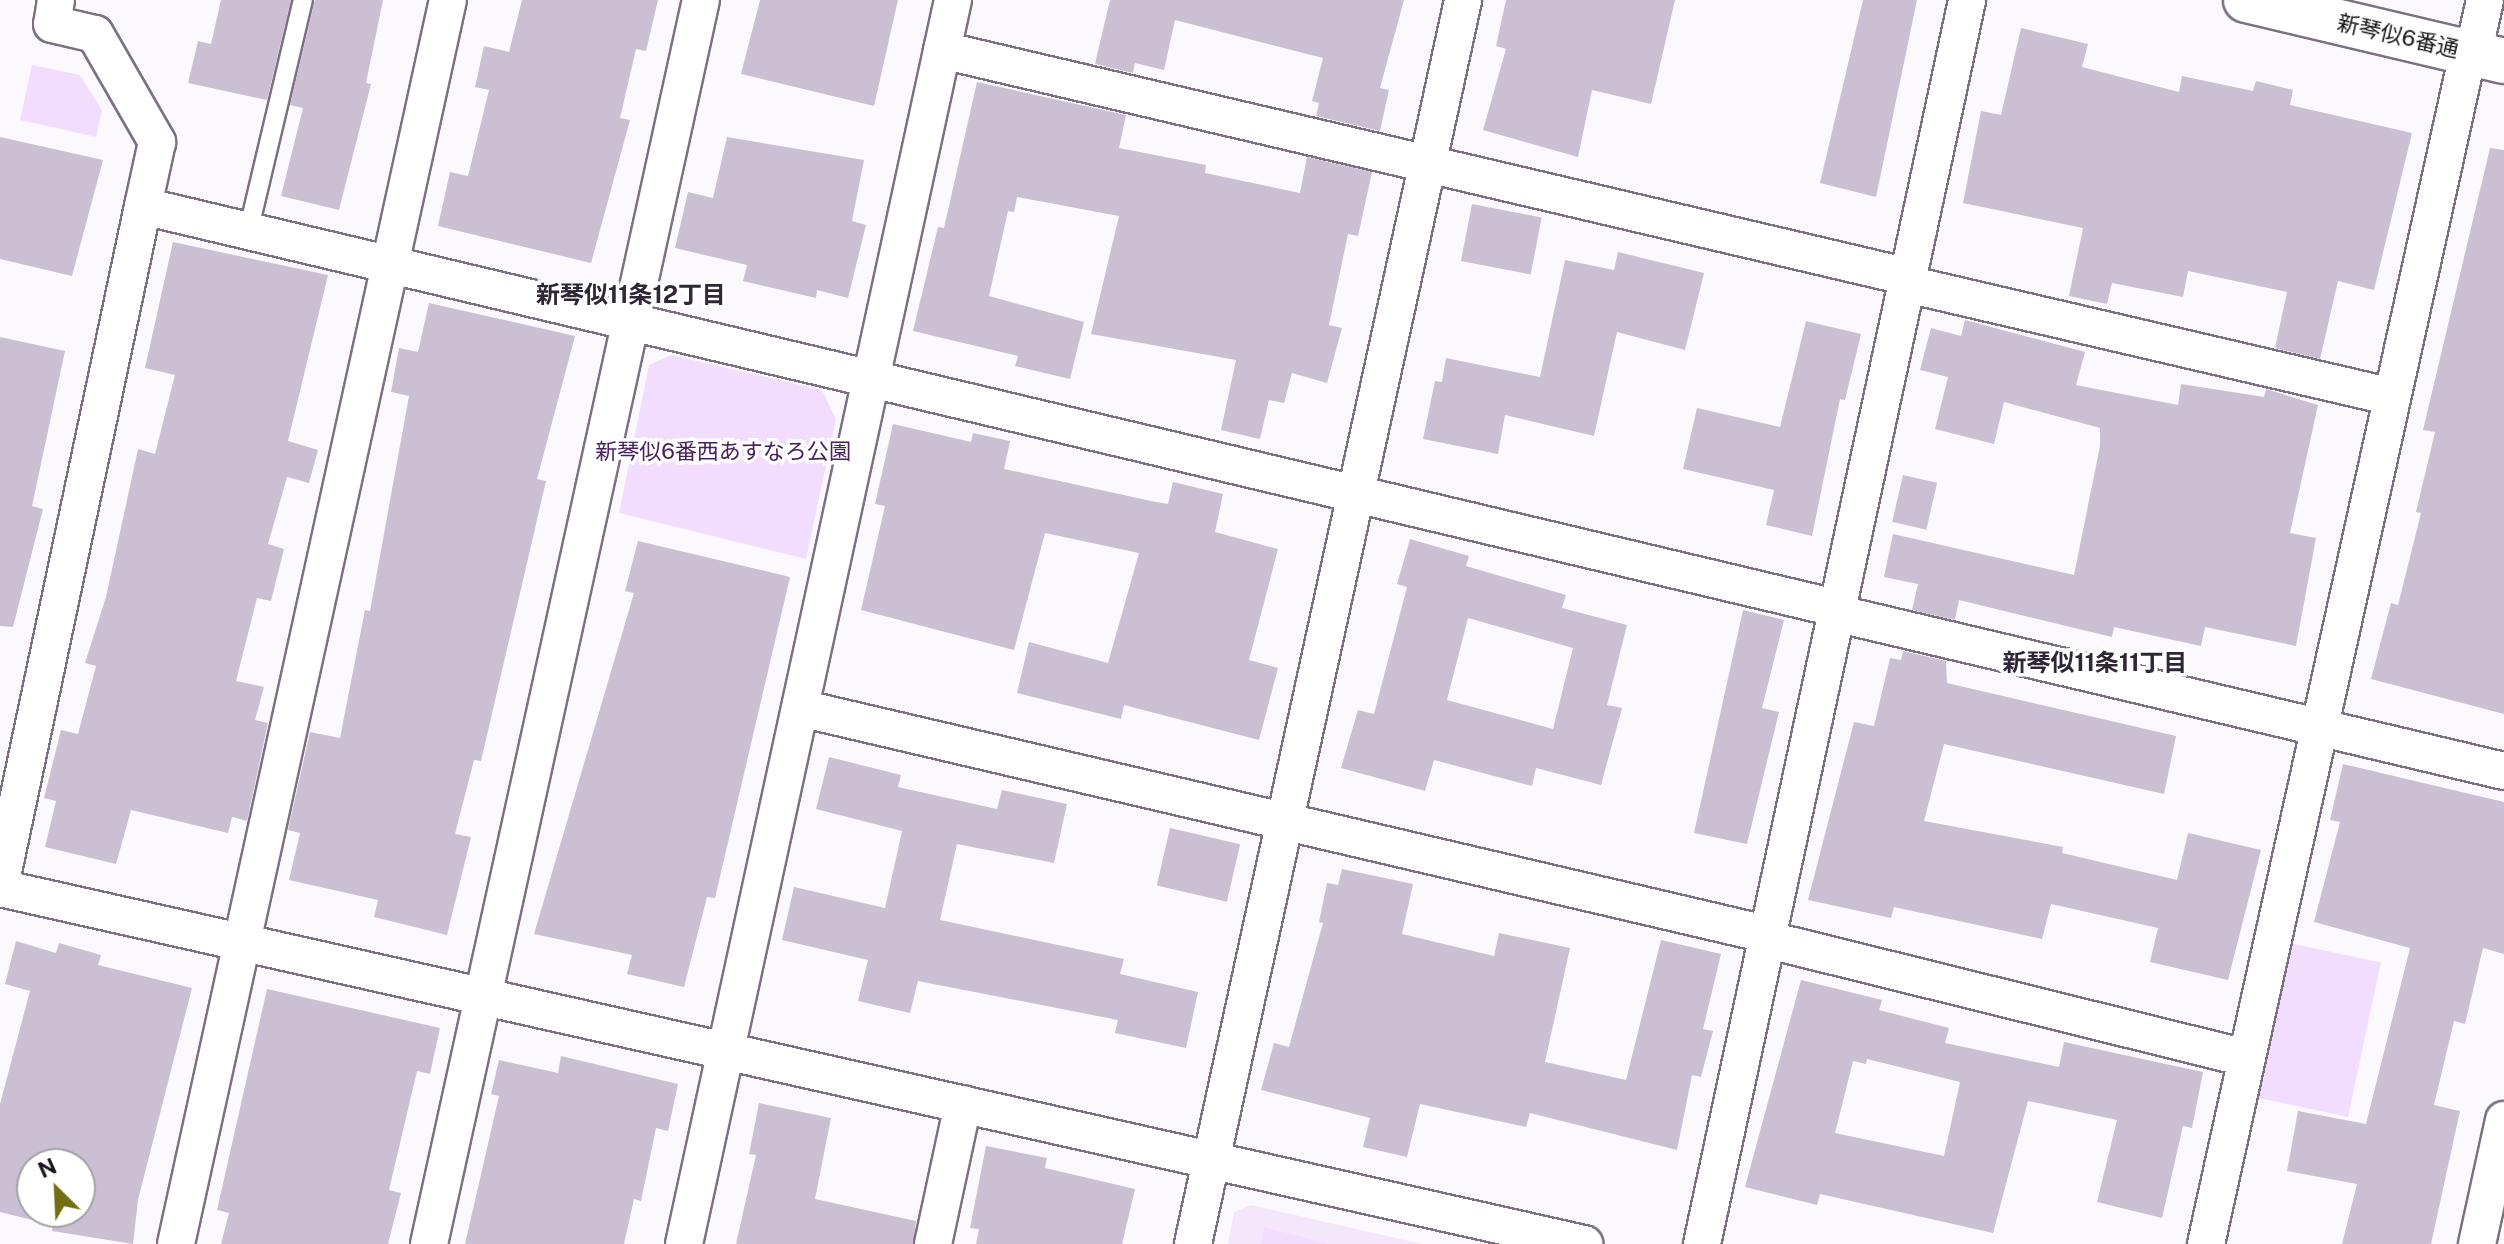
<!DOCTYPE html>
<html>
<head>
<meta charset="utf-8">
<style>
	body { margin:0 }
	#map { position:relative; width:2504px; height:1244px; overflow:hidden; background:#fbf9fd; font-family:"Public Sans","Noto Sans JP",sans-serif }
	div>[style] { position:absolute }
	.built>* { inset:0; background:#f4e7fc }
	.green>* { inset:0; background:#f2ddfe; transform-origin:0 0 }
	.building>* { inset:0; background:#cbbfd3; transform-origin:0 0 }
	.roads { filter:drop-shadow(2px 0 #7c7082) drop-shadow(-2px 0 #7c7082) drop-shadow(0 2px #7c7082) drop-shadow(0 -2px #7c7082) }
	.service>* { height:18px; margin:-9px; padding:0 9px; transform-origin:9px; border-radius:9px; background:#fff }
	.minor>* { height:36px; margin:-18px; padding:0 18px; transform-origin:18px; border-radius:18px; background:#fff }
	.tertiary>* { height:44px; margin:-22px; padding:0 22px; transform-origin:22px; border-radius:22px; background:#fff }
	span { translate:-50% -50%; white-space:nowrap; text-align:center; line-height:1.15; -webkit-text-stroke:7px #fff; paint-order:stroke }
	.street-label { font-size:22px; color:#18131a }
	.park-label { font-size:22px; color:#49215e }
	.neighbourhood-label { font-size:24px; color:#302736; font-weight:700 }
	.north { position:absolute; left:16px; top:1148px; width:80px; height:80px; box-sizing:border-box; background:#fff; border:2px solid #a3a1a3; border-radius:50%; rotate:336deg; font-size:22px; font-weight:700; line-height:32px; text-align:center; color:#18131a }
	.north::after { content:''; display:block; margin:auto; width:28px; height:36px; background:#726f11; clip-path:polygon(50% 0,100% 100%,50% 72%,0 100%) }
</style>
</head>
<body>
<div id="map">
	<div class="built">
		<div style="clip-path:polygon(1251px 1205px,1422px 1244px,1228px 1244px,1234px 1212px)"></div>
	</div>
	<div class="green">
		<div style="clip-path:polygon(32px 65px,80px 75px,102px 110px,96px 137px,20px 120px)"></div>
		<div style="clip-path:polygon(671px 355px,822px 390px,836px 419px,806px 559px,619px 513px,649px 365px)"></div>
		<div style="left:2285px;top:942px;width:98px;height:158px;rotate:12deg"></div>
		<div style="clip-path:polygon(1264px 1227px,1329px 1244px,1261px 1244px)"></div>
	</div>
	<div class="building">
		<div style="clip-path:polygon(221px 0,291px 0,267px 100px,188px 83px,198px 41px,211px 44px)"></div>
		<div style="clip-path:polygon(315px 0,383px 0,366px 83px,371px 84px,339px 210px,281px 196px,303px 108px,290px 105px)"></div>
		<div style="clip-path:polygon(522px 0,658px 0,646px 51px,636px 49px,620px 118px,630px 120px,591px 263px,438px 226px,450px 172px,468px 176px,489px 90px,475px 87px,484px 46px,509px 52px)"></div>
		<div style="clip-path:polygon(760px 0,898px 0,874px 106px,741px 74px)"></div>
		<div style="clip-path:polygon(1110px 0,1404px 0,1380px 88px,1389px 90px,1380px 131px,1316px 116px,1319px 103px,1312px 101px,1323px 58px,1175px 20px,1164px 70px,1135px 63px,1133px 73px,1095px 64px)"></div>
		<div style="clip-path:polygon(1506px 0,1675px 0,1651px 104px,1592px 90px,1578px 157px,1483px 130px,1506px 49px,1496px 46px)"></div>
		<div style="clip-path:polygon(1863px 0,1917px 0,1876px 197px,1820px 183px)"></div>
		<div style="clip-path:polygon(2021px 28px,2088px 44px,2082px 67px,2179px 92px,2182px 76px,2253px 91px,2256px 81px,2293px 90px,2290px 105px,2412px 133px,2374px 290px,2338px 281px,2320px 359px,2275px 348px,2287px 292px,2188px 271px,2183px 297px,2112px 283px,2107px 304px,2069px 296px,2083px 228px,1963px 203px,1981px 111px,2001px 115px)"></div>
		<div style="clip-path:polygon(977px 82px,1126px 115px,1119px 148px,1206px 165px,1205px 173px,1300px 193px,1307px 157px,1372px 172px,1358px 236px,1348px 234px,1329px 325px,1342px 328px,1327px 383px,1292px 373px,1284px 403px,1269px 400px,1260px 439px,1221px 430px,1236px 360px,1091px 334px,1119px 216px,1017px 197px,1014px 212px,1008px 211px,989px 296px,1084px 322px,1070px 379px,1015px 366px,1018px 356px,913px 331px,938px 227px,944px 228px)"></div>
		<div style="clip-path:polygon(0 137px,103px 160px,72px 276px,0 259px)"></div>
		<div style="clip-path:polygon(727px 137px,864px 160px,852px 221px,866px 225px,848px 298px,817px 290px,816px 298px,743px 281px,747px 265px,675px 248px,688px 192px,713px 198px)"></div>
		<div style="clip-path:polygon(2490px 148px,2504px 150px,2504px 714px,2371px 679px,2391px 603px,2398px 605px,2421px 513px,2416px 512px,2435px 432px,2423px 430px)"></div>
		<div style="left:1472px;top:204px;width:71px;height:58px;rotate:11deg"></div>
		<div style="clip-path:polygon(173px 242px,328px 275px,288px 441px,318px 450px,309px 483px,287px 477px,268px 544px,284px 549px,271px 601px,257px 598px,236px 681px,264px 687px,255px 720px,268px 723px,247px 821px,232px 817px,228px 833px,131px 810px,116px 864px,45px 847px,56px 801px,44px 798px,61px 730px,78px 734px,96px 666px,85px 663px,106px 597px,138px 449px,155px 454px,175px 375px,145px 368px)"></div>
		<div style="clip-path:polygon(1618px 252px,1704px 273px,1685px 350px,1617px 332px,1594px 436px,1505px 415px,1498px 454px,1423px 439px,1435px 381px,1442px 382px,1446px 358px,1540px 377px,1565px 260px,1614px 270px)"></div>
		<div style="clip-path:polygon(429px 303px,575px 336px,537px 479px,546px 481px,481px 761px,474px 760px,455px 834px,471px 837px,447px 935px,374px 917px,378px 900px,289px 880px,300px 833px,288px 830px,310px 732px,340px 738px,365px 610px,370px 611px,409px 396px,391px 392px,399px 348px,418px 352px)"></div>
		<div style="clip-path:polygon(1965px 320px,2085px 352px,2076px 385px,2178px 405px,2181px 384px,2264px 397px,2266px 389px,2318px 405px,2290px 533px,2316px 538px,2296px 646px,2205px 627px,2201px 646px,2114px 627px,2112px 637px,1959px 600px,1955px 620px,1912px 610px,1918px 584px,1884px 577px,1893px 534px,2074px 575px,2100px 446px,2100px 428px,2004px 402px,1994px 444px,1935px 429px,1948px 377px,1920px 370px,1931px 328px,1961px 336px)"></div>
		<div style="clip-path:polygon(1806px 321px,1861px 334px,1845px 400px,1840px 399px,1812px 536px,1766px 525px,1774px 490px,1683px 469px,1697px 408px,1780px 427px)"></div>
		<div style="clip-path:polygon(0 337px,65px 351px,32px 506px,43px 509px,13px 627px,0 626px)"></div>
		<div style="clip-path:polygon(893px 424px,971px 442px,973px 433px,1010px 441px,1004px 469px,1151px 501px,1168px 504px,1173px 482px,1223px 494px,1215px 532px,1278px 549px,1249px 660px,1278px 668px,1259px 740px,1124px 705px,1121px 719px,1017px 693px,1029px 642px,1108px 663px,1139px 553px,1045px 533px,1014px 650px,861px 610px,885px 506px,875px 504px)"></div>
		<div style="left:1903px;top:475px;width:35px;height:48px;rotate:13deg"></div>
		<div style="clip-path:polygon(evenodd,1410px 539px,1469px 556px,1466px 566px,1566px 595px,1562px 608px,1627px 625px,1607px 705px,1622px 708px,1601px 785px,1536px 768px,1532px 786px,1434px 760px,1425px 791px,1341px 768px,1358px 710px,1374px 714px,1407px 587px,1397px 584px,1410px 539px,1468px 618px,1573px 648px,1553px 729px,1447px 700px,1468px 618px)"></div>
		<div style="clip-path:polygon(638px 541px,790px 577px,715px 898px,707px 897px,684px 987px,627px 974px,632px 955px,534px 934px,634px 593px,625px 591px)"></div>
		<div style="clip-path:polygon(1743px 610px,1784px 620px,1762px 708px,1779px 712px,1747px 844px,1694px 833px)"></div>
		<div style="clip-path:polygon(1903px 651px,1946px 661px,1947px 683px,2176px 736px,2164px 794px,1944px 744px,1924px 821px,2063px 847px,2062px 853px,2177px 880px,2188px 833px,2261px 850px,2228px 980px,2150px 962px,2158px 928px,2051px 904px,2042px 939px,1894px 907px,1891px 918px,1808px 900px,1854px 722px,1874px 726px,1890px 658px,1901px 660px)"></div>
		<div style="clip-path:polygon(829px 757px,901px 775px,898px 787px,997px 809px,1002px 790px,1067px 804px,1054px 863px,957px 844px,940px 920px,1124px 959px,1120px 974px,1198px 992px,1186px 1048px,1115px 1033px,1118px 1020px,918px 981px,910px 1013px,858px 1001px,868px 960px,782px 940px,794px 887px,885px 908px,902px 831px,816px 809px)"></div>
		<div style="clip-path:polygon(2343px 764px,2504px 802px,2504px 954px,2483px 948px,2465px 1024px,2454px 1021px,2434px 1105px,2460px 1111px,2431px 1244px,2342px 1244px,2357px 1184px,2287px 1171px,2298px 1111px,2366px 1124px,2410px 948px,2314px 922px,2340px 822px,2330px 820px)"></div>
		<div style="left:1170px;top:828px;width:72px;height:59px;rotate:13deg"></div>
		<div style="clip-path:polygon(1342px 869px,1413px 884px,1402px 934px,1494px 956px,1499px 933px,1570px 948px,1545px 1062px,1626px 1080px,1661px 940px,1721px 954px,1703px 1029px,1713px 1031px,1701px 1077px,1692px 1075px,1677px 1150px,1530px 1113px,1526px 1127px,1420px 1104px,1407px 1157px,1363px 1147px,1370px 1118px,1261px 1090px,1274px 1043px,1289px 1047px,1323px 923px,1319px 922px,1327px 883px,1338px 885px)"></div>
		<div style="clip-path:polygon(evenodd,16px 941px,56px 953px,59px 943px,101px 955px,98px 965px,192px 988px,138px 1200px,133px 1244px,52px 1231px,53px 1225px,0 1212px,0 1104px,30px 991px,5px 984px,16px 941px,32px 1164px,80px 1164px,80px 1212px,32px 1212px,32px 1164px)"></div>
		<div style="clip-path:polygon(evenodd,1801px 980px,1882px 1000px,1879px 1010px,1949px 1028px,1945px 1043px,2059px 1067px,2064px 1042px,2203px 1072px,2192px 1128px,2183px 1126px,2162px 1218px,2097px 1202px,2117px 1120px,2028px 1101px,1993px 1233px,1820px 1194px,1817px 1205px,1745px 1187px,1801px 980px,1867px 1059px,1960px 1082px,1944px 1156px,1835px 1133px,1853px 1061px,1866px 1064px,1867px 1059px)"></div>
		<div style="clip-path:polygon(267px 989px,440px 1028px,430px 1074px,417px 1071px,389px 1190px,401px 1193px,388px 1244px,221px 1244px,229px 1213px,217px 1210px)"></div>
		<div style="clip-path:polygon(561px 1056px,678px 1084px,668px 1131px,656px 1128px,641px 1201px,634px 1199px,624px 1244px,465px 1244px,499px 1096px,491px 1094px,499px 1060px,558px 1073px)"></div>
		<div style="clip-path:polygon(759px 1103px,831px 1118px,815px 1199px,916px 1221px,913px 1244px,736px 1244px,756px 1155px,749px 1154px)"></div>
		<div style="clip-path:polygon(986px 1146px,1047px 1158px,1045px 1168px,1135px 1189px,1122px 1244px,976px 1244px,979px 1229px,970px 1228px)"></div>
	</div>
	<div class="roads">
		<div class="service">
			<div style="left:249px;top:228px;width:234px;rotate:-76.7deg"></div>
		</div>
		<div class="minor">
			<div style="left:56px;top:0;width:24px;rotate:99deg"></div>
			<div style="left:52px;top:24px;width:44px;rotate:13.1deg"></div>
			<div style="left:95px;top:34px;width:125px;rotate:60.1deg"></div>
			<div style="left:157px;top:142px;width:66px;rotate:102.3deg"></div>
			<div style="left:942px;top:50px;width:993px;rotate:13.21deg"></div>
			<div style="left:2473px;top:54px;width:55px;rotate:-77.5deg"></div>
			<div style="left:1907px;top:284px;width:498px;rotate:13.1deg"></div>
			<div style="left:1835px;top:613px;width:687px;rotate:13.29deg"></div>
			<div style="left:800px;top:708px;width:992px;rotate:13.17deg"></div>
			<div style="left:0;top:886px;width:695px;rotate:-78.12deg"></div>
			<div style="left:143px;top:206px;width:1740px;rotate:13.36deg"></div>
			<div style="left:0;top:888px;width:1624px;rotate:12.67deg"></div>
			<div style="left:1765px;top:939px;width:496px;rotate:13.9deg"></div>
			<div style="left:176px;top:1244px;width:1273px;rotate:-77.67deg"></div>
			<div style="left:429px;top:1244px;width:1273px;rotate:-77.67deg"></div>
			<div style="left:684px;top:1244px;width:1273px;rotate:-77.8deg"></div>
			<div style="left:933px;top:1244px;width:143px;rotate:-77.9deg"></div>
			<div style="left:1193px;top:1244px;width:1273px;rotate:-77.75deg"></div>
			<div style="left:1702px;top:1244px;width:1272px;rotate:-77.97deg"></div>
			<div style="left:2206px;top:1244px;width:1219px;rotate:-77.59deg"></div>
			<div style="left:2477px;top:1244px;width:127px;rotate:-77.7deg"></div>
		</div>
		<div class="tertiary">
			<div style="left:2246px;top:0;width:265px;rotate:13.3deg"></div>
		</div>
	</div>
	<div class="street-label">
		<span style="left:2398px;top:36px;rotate:13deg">新琴似6番通</span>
	</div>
	<div class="park-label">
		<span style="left:723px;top:452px">新琴似6番西あすなろ公園</span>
	</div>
	<div class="neighbourhood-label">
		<span style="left:631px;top:295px">新琴似11条12丁目</span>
		<span style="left:2095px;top:663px">新琴似11条11丁目</span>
	</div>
	<div class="north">N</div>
</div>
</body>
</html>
